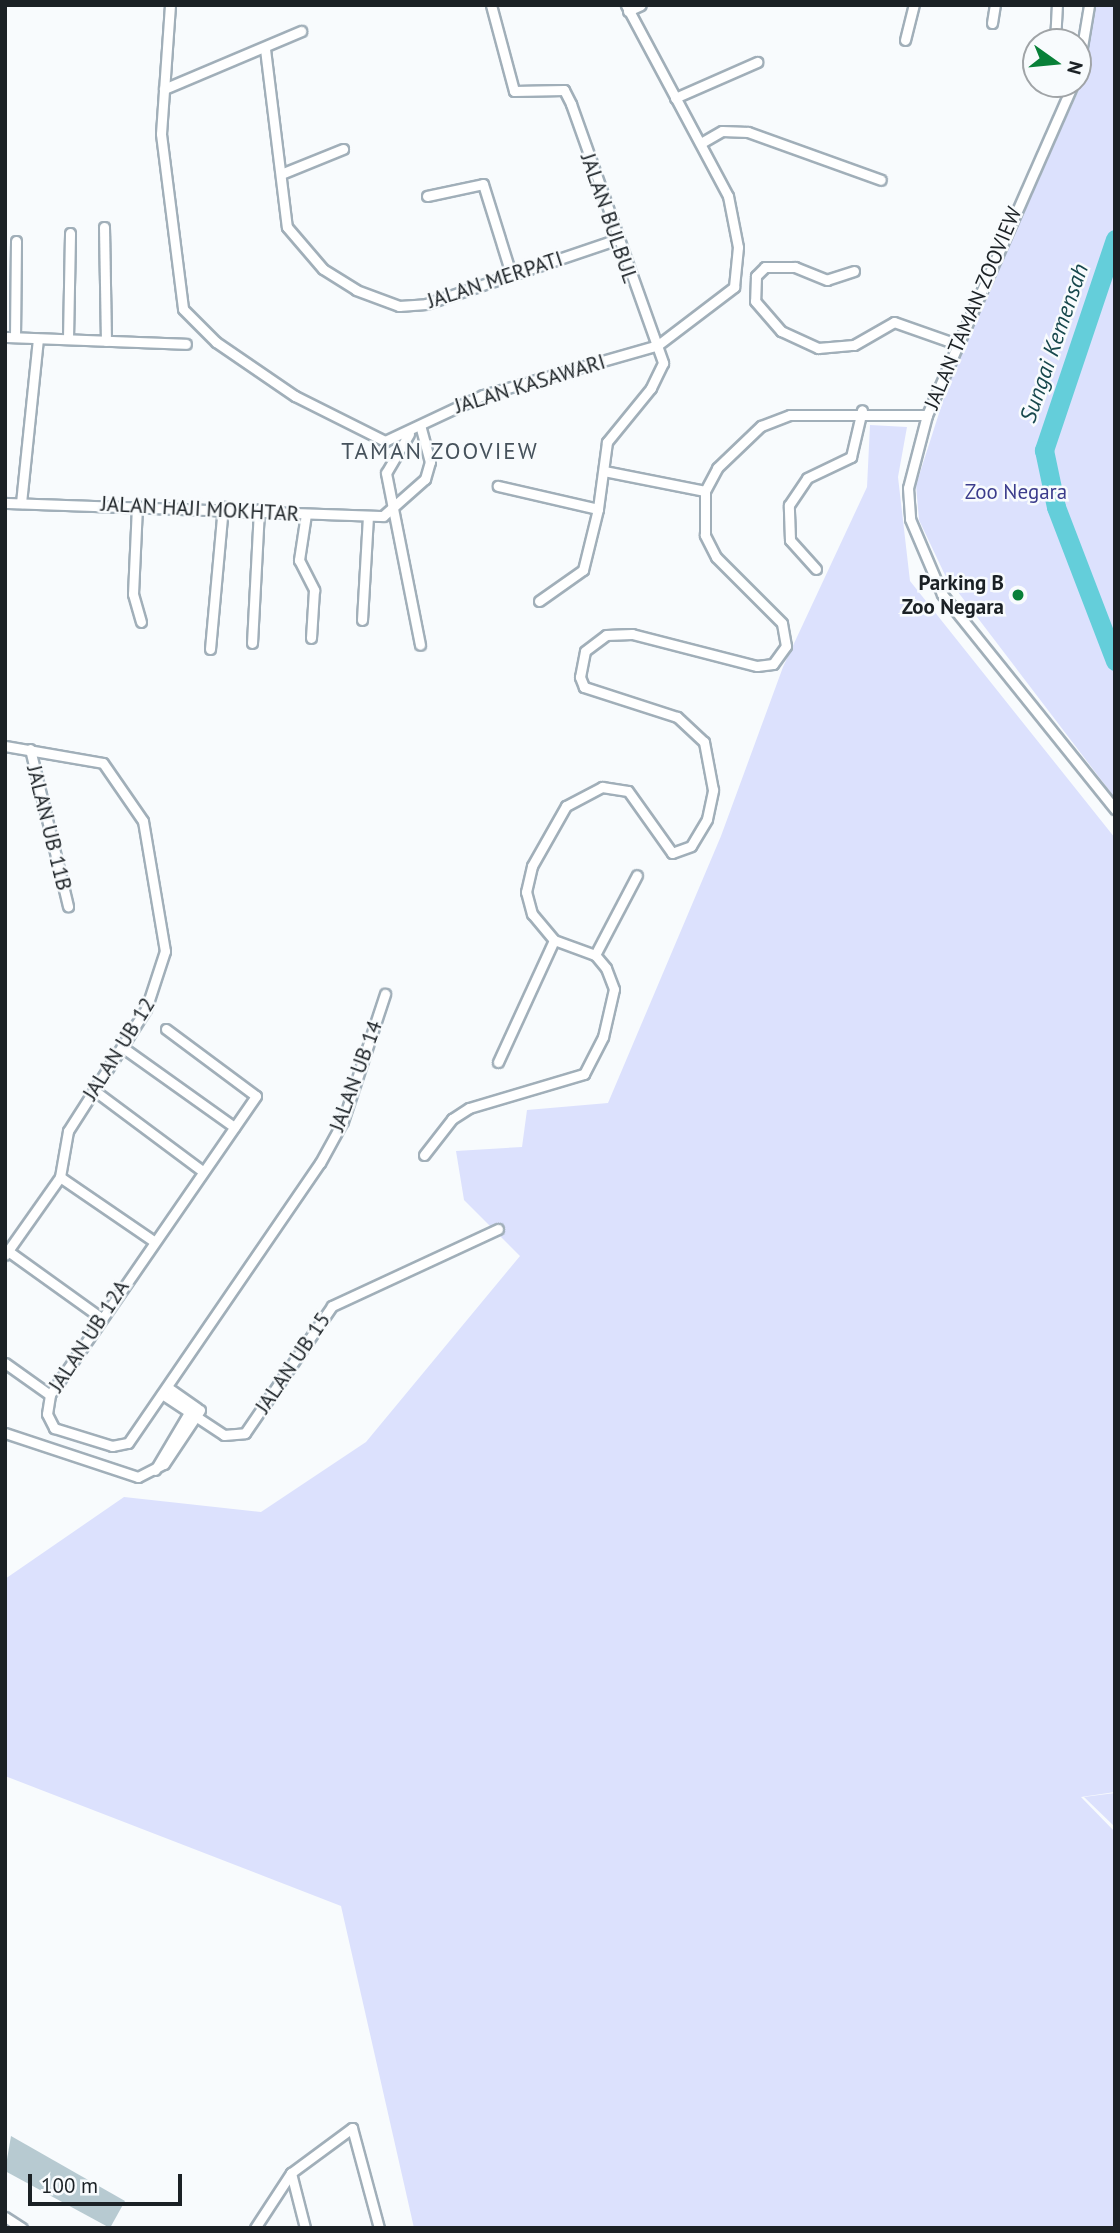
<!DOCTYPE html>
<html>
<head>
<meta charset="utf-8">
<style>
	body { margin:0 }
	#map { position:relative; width:1120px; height:2233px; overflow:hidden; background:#f8fbfd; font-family:"PT Sans",sans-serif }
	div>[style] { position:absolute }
	.green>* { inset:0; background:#dce1fd }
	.river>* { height:19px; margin:-9.5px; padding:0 9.5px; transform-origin:9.5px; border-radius:9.5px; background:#64ceda }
	.building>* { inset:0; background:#b7cad1 }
	.roads { filter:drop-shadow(2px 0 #a1afb9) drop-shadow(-2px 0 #a1afb9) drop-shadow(0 2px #a1afb9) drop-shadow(0 -2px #a1afb9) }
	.street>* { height:9px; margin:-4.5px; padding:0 4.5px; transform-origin:4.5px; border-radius:4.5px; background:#fff }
	.dots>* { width:19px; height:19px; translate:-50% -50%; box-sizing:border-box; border:4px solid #f8fbfd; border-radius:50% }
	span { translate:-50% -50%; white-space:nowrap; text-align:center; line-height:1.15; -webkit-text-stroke:5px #f8fbfd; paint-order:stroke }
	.street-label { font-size:21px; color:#1b2125 }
	.park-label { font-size:21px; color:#3b3c8c }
	.poi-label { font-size:21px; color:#1b2125; font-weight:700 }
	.right { translate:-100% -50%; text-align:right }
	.water-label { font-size:23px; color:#17484d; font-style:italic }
	.neighbourhood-label { font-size:23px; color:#46525c; letter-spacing:2px }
	.frame { position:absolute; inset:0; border:7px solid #1b2125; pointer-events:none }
	.north { position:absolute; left:1022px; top:28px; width:70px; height:70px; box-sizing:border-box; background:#f8fbfd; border:2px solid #a0a4a7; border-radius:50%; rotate:105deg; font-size:19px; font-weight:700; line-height:28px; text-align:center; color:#1b2125 }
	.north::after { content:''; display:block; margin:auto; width:24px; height:32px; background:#088038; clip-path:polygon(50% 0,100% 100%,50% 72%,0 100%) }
	.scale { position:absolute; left:28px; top:2174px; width:154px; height:32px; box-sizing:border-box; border:4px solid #1b2125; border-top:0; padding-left:9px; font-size:21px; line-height:24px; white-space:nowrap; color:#1b2125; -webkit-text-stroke:5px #f8fbfd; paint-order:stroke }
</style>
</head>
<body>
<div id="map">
	<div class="green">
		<div style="clip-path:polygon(1091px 5px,1115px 5px,1115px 798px,945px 575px,919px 520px,916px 485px,957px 357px,1083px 81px)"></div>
		<div style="clip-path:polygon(870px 425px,907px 427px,898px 477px,910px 581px,1115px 838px,1115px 1792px,1081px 1797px,1115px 1832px,1115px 2228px,414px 2228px,341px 1906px,5px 1776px,5px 1579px,124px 1497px,261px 1512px,366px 1442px,520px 1256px,464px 1200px,456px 1151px,522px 1147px,527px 1110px,608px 1103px,721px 836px,783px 667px,867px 487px)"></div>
		<div style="clip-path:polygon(1115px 1793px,1115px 1827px,1084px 1797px)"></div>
	</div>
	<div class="river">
		<div style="left:1115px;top:239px;width:223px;rotate:108.6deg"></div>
		<div style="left:1044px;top:450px;width:58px;rotate:78.1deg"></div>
		<div style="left:1056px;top:507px;width:165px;rotate:69deg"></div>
	</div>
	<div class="building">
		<div style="clip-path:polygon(11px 2136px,125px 2201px,110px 2228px,5px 2171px)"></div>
	</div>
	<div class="roads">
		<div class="street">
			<div style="left:170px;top:5px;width:129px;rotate:94deg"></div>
			<div style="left:161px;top:134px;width:176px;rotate:82.8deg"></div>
			<div style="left:183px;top:309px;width:47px;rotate:45deg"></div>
			<div style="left:216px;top:342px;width:96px;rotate:34.4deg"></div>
			<div style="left:295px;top:396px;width:101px;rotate:26.6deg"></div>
			<div style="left:385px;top:441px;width:108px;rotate:-25.1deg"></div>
			<div style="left:483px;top:395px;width:182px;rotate:-15.9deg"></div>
			<div style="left:658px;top:345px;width:96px;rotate:-37.3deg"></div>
			<div style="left:734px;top:287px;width:40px;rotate:-84.3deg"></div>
			<div style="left:738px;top:247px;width:52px;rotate:-101.1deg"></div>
			<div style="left:728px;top:196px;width:217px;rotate:-118.1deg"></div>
			<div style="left:491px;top:5px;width:89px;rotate:75deg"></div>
			<div style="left:514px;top:91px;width:50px;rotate:-1.1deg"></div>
			<div style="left:564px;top:90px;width:16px;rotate:63deg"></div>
			<div style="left:571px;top:104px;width:275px;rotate:70.4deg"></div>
			<div style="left:663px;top:363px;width:28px;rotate:116deg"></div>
			<div style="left:651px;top:388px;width:70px;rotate:129.2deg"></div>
			<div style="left:607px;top:442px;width:68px;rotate:97.7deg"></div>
			<div style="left:598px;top:509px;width:103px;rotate:-167deg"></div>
			<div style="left:628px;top:11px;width:14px;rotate:-25deg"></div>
			<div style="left:992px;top:23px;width:18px;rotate:-81deg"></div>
			<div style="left:905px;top:40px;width:36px;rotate:-76deg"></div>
			<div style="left:1055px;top:42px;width:37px;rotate:-87deg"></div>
			<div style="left:265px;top:49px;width:179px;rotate:83deg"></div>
			<div style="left:287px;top:227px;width:55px;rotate:49.4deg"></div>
			<div style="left:323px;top:269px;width:39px;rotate:32deg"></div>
			<div style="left:356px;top:290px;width:46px;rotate:20.4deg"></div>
			<div style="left:399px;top:306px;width:27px;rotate:-4deg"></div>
			<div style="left:426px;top:304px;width:200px;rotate:-18.7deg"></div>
			<div style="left:1078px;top:71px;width:67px;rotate:-80.5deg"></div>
			<div style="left:1073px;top:84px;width:362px;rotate:113.8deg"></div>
			<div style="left:927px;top:415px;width:75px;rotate:104.6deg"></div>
			<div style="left:908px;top:488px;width:31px;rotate:86deg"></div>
			<div style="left:910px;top:519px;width:82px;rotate:66.9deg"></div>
			<div style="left:942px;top:594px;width:276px;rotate:51.2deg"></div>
			<div style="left:164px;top:89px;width:149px;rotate:-22.9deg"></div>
			<div style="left:675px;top:98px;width:90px;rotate:-23.7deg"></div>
			<div style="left:701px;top:143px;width:24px;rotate:-30deg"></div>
			<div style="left:722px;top:131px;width:26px;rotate:2deg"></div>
			<div style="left:748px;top:132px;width:141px;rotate:19.8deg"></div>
			<div style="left:281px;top:174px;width:67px;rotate:-22deg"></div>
			<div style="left:427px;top:196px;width:57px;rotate:-12.1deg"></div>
			<div style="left:483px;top:184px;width:94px;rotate:72.7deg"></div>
			<div style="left:104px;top:227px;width:114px;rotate:89deg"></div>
			<div style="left:854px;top:271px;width:28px;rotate:162deg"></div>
			<div style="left:827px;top:280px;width:35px;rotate:-158deg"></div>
			<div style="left:795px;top:267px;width:30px;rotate:180deg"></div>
			<div style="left:765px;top:267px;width:13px;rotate:135deg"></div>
			<div style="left:756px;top:276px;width:25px;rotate:92deg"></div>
			<div style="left:755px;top:301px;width:40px;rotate:49deg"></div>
			<div style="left:781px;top:331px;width:41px;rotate:24.7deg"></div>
			<div style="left:818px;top:348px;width:36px;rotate:-5deg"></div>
			<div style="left:854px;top:345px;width:46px;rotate:-29.9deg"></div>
			<div style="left:894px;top:322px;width:64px;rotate:19.3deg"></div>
			<div style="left:5px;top:337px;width:181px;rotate:2.2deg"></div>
			<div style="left:15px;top:337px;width:96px;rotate:-89.4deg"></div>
			<div style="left:68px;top:339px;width:106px;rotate:-88.9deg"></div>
			<div style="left:409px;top:434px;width:45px;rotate:120.5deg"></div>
			<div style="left:386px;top:473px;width:175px;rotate:78.8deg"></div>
			<div style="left:604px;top:471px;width:103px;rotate:11.2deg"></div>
			<div style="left:5px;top:503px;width:378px;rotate:2deg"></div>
			<div style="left:383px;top:516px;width:56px;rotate:-41.4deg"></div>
			<div style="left:425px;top:479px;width:18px;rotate:-74deg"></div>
			<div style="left:430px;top:462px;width:38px;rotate:-105deg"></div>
			<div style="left:21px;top:503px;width:165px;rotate:-84.1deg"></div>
			<div style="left:137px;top:506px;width:88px;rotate:92.6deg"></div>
			<div style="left:133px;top:594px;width:29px;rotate:74deg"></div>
			<div style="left:306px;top:514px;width:47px;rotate:98.7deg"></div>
			<div style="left:299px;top:560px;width:34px;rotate:63deg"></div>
			<div style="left:314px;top:590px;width:48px;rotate:93.6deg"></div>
			<div style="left:816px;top:569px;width:39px;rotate:-132deg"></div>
			<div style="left:790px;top:540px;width:35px;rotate:-92deg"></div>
			<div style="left:789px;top:505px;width:32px;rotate:-56deg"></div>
			<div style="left:807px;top:478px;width:49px;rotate:-25.5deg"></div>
			<div style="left:851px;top:457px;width:48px;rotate:-76.8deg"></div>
			<div style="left:539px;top:601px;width:54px;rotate:-35.2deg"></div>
			<div style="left:583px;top:570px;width:63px;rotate:-76.2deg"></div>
			<div style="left:362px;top:620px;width:104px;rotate:-86.7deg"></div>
			<div style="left:252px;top:643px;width:134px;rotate:-87deg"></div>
			<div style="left:210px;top:649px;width:143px;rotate:-84.8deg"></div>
			<div style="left:5px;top:746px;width:99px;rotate:9.8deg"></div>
			<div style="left:103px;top:763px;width:70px;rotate:55.4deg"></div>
			<div style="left:143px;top:821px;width:132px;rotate:80.4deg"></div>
			<div style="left:165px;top:951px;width:61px;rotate:108.1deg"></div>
			<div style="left:146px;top:1009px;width:145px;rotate:122.6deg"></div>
			<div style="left:68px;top:1131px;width:47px;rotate:99.9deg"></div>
			<div style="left:60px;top:1177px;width:95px;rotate:125.2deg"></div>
			<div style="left:30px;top:749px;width:162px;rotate:76.4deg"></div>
			<div style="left:595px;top:955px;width:90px;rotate:-62.3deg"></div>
			<div style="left:166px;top:1029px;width:112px;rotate:36.7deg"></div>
			<div style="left:256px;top:1096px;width:363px;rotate:124.6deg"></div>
			<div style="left:50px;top:1395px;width:19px;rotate:99deg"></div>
			<div style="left:47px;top:1414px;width:16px;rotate:63deg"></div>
			<div style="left:54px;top:1428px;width:61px;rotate:17.2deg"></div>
			<div style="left:112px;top:1446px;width:16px;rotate:-11deg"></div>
			<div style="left:128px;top:1443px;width:340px;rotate:-55.6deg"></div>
			<div style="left:320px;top:1163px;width:48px;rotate:-61.3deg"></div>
			<div style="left:343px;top:1121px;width:134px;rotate:-71.7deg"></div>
			<div style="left:122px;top:1047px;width:138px;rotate:35.5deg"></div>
			<div style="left:498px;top:1062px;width:134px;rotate:-65.3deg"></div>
			<div style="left:95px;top:1091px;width:132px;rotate:36.7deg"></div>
			<div style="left:424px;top:1155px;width:46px;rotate:-52.1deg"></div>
			<div style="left:452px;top:1119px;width:20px;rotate:-33deg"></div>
			<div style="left:469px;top:1108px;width:120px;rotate:-16.5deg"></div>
			<div style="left:584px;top:1074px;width:42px;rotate:-62.8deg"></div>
			<div style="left:603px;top:1037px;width:49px;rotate:-77.1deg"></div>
			<div style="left:614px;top:989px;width:22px;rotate:-111deg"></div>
			<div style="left:606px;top:968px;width:17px;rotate:-130deg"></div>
			<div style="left:595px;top:955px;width:44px;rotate:-159.9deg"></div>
			<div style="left:554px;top:940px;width:34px;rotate:-130deg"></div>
			<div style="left:532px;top:914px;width:23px;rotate:-105deg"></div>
			<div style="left:526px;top:892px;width:27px;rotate:-77deg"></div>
			<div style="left:532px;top:866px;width:69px;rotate:-60.5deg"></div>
			<div style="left:566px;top:806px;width:41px;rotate:-27.8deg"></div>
			<div style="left:602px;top:787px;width:26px;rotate:9deg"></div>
			<div style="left:628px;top:791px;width:76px;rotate:54.6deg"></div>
			<div style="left:672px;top:853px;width:20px;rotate:-20deg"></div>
			<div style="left:691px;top:846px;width:31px;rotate:-59deg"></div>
			<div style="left:707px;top:819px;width:30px;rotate:-78deg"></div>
			<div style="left:713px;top:790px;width:49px;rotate:-100.6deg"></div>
			<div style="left:704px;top:742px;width:37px;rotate:-137deg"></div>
			<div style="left:677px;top:717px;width:98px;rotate:-162.1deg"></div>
			<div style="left:584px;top:687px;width:11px;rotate:-112deg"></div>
			<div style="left:580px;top:677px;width:26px;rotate:-79deg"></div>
			<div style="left:585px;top:651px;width:26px;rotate:-37deg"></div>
			<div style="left:606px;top:635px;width:26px;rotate:-2deg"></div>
			<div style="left:632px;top:634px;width:129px;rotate:14.4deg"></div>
			<div style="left:757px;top:666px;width:16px;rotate:-7deg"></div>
			<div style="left:773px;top:664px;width:22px;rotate:-54deg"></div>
			<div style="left:786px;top:646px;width:23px;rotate:-100deg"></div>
			<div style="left:782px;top:623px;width:93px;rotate:-135deg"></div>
			<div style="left:716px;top:557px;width:25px;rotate:-117deg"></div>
			<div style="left:705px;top:535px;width:44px;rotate:-90deg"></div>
			<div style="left:705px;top:491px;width:26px;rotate:-62deg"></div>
			<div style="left:717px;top:468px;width:61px;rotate:-43.7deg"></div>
			<div style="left:761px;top:426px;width:31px;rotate:-21deg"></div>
			<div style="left:790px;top:415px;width:137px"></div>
			<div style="left:60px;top:1177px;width:112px;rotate:34.4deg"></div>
			<div style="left:8px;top:1251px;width:113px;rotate:35.7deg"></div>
			<div style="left:5px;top:1363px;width:55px;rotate:35.4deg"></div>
			<div style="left:167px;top:1387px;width:37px;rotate:35deg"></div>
			<div style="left:162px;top:1394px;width:74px;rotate:33.5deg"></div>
			<div style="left:224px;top:1435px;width:21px;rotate:-5deg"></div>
			<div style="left:245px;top:1433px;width:154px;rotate:-55.6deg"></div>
			<div style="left:332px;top:1306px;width:183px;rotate:-24.9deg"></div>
			<div style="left:5px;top:1433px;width:140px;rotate:18.3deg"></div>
			<div style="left:138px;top:1477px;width:29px;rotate:-27deg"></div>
			<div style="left:164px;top:1464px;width:65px;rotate:-56.3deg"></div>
			<div style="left:155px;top:1470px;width:74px;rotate:-59.3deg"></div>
			<div style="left:291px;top:2173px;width:57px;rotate:75.7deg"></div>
			<div style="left:5px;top:2217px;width:20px;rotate:33deg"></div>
			<div style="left:255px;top:2228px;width:66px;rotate:-56.8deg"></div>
			<div style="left:291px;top:2173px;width:76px;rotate:-36.4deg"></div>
			<div style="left:352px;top:2128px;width:104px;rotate:74.9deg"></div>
		</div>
	</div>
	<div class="dots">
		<div style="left:1018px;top:595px;background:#088038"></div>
	</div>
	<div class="street-label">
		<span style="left:609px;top:218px;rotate:71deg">JALAN BULBUL</span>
		<span style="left:495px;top:280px;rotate:-18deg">JALAN MERPATI</span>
		<span style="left:973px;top:308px;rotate:-67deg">JALAN TAMAN ZOOVIEW</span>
		<span style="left:530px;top:384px;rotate:-17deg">JALAN KASAWARI</span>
		<span style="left:200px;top:509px;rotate:3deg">JALAN HAJI MOKHTAR</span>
		<span style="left:49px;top:828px;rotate:76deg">JALAN UB 11B</span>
		<span style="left:119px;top:1049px;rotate:-58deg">JALAN UB 12</span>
		<span style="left:356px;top:1076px;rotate:-70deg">JALAN UB 14</span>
		<span style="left:89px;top:1336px;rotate:-57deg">JALAN UB 12A</span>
		<span style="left:293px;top:1363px;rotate:-56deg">JALAN UB 15</span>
	</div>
	<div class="park-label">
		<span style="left:1016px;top:492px">Zoo Negara</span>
	</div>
	<div class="poi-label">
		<span class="right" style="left:1004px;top:595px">Parking B<br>Zoo Negara</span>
	</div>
	<div class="water-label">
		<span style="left:1054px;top:343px;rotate:-71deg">Sungai Kemensah</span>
	</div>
	<div class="neighbourhood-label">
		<span style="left:440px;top:451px">TAMAN ZOOVIEW</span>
	</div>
	<div class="frame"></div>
	<div class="north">N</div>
	<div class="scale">100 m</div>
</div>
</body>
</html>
